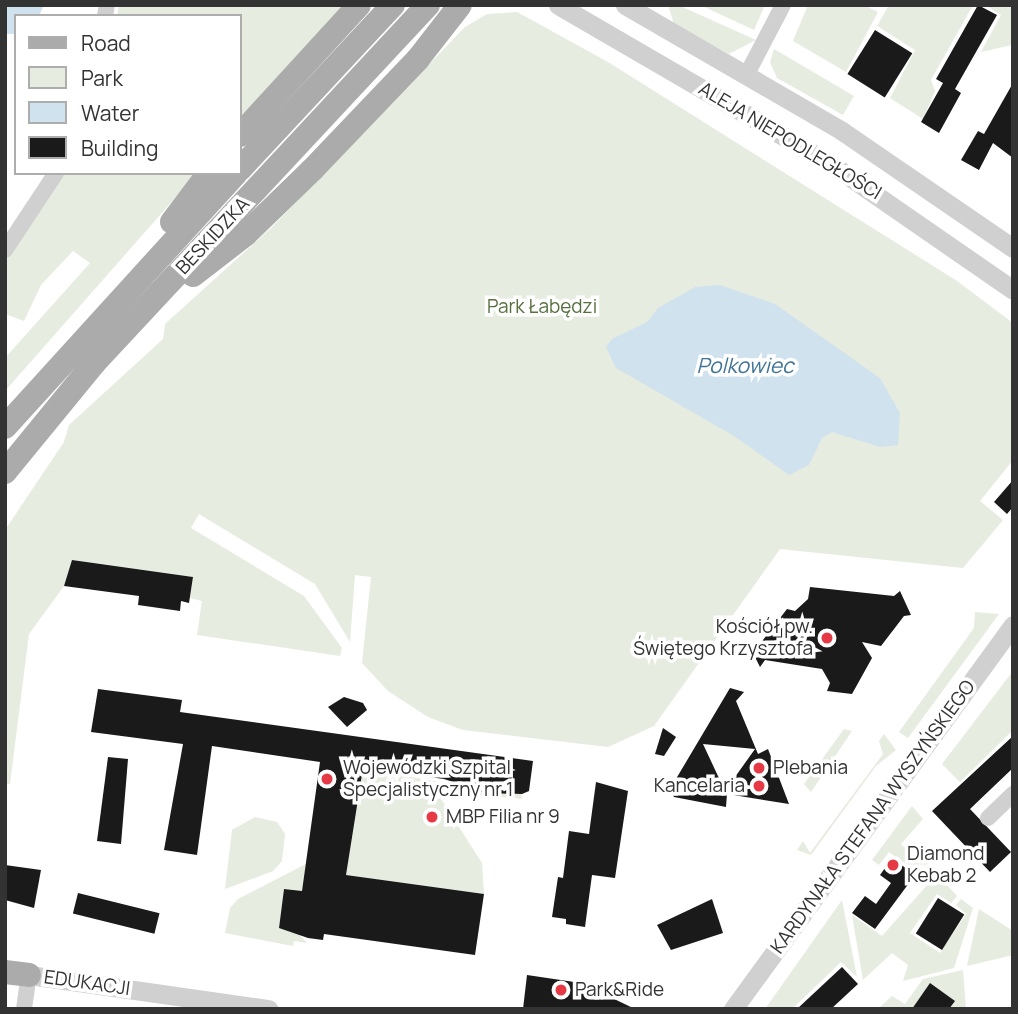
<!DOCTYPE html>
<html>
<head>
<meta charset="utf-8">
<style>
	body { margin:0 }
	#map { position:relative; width:1018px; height:1014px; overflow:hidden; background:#fff; font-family:Manrope,sans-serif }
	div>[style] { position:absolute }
	.green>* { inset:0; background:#e6ecdf }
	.water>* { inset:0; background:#cfe2ee }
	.building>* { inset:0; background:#1a1a1a; transform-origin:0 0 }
	.minor>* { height:16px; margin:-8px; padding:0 8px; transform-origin:8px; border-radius:8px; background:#d0d0d0 }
	.tertiary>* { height:19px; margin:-9.5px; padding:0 9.5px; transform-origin:9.5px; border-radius:9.5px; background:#d0d0d0 }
	.primary>* { height:24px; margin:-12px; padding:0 12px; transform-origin:12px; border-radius:12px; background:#ababab }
	.dots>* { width:19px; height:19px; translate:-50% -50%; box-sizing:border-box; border:4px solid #fff; border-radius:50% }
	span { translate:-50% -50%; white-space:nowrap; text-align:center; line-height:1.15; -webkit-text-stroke:7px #fff; paint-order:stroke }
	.street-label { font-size:19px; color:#333 }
	.park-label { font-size:19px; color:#56703f }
	.poi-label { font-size:19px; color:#333 }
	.right { translate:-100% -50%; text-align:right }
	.left { translate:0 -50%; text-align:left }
	.water-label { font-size:21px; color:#3f7597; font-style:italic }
	.frame { position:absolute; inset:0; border:7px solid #333; pointer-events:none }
	.legend { position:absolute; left:14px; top:14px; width:228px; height:161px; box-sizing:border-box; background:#fff; border:2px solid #adadad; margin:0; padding:9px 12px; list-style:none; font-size:21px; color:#333 }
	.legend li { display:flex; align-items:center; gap:14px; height:35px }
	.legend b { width:35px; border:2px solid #adadad }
</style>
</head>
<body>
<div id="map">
	<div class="green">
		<div style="clip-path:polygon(119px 5px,348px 5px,240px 126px,240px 16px,117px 16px)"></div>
		<div style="clip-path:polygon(668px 5px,678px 5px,756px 40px,729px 54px,674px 24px)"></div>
		<div style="clip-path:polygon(700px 5px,765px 5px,754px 30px)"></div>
		<div style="clip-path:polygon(808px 5px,864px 5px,878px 12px,846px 72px,793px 41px)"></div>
		<div style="clip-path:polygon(889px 5px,973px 5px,931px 80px,935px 91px,923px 119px,890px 98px,915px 50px,877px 26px)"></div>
		<div style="clip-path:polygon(985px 5px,1013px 5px,1012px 45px,981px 52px,1001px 15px)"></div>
		<div style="clip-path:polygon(517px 12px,608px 62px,957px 281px,1013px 323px,1013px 460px,980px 501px,1003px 520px,963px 568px,780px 549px,654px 726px,608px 747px,463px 730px,428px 717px,388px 691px,362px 663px,371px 577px,355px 575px,350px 642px,315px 584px,199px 514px,191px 528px,304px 596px,342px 648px,340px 656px,197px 635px,202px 601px,190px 598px,193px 577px,73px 560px,64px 586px,29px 634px,10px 784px,5px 783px,5px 530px,64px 442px,69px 425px,163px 339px,165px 324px,270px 229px,465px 27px,487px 14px)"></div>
		<div style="clip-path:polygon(774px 49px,854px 96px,843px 115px,777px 78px,770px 62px)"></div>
		<div style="clip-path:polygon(62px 173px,197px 173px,5px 391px,5px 358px,90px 263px,73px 251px,41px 285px,24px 321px,5px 314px,5px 262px)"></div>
		<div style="clip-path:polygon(975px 612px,999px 614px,908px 738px,899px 732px,974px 628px)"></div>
		<div style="clip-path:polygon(1013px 671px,1013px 730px,960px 782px,942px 764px)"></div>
		<div style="clip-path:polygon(844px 729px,852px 731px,811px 792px,804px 784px)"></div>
		<div style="clip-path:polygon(884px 734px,896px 750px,876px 766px,811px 855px,797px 850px,803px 841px,810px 853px,883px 754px,879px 741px)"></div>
		<div style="clip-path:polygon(360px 767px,444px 783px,476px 780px,520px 787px,522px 799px,442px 791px,441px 799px,482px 863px,484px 894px,346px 875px,357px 791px,352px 785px,361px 786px)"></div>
		<div style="clip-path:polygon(912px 806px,923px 819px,901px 844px,915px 858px,922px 852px,928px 856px,929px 863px,917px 872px,889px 852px,879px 865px,872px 860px)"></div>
		<div style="clip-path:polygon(255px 817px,277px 822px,285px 834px,282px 861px,273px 871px,225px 889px,232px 830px)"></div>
		<div style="clip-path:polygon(306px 864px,302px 891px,284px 889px,279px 927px,296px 931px,307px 943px,294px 941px,293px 946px,225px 933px,230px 908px,238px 899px)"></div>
		<div style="clip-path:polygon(937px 874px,957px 896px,951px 903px,937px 894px,910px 933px,940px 953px,966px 914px,956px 905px,961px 899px,973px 908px,954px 968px,903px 981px,908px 965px,892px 953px,863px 980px,852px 915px,882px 936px)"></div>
		<div style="clip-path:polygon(842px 900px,857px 977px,841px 962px,792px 1009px,765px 1009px)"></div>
		<div style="clip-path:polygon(979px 909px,1013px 931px,1013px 955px,967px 966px)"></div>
		<div style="clip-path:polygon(963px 970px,966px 1009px,878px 1009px,892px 996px,905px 1004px,923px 979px)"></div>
	</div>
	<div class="water">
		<div style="clip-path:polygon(5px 5px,44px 5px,39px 16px,16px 16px,16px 34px,5px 34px)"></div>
		<div style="clip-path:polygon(720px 285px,775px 304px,880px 378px,900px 413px,898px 445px,880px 447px,832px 432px,822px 438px,809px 465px,789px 475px,734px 436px,616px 368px,606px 347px,612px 339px,647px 322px,658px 308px,695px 287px)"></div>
	</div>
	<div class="building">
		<div style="clip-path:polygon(978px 5px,997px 15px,955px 89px,961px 93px,939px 133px,921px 122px,943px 83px,936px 79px)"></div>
		<div style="left:875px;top:30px;width:44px;height:52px;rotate:32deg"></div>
		<div style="clip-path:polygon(1013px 83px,1013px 158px,993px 143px,979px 170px,961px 160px,978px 131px,984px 134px)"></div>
		<div style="clip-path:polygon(1013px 480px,1013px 507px,1007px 514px,994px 502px)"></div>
		<div style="clip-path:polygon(72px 560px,193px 577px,189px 603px,181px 601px,180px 611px,138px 605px,139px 596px,64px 586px)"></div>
		<div style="clip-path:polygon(810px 587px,894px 596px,900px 591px,911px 615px,904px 616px,881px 646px,862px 642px,872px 658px,852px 694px,827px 691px,830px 683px,822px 669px,765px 660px,760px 667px,753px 653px,787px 609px,795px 611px,808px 599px)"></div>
		<div style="clip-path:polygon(evenodd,730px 688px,744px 692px,736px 701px,758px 754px,768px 749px,789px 804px,727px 794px,726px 807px,674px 797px,670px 789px,730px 688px,703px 744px,755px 749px,725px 791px,703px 744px)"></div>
		<div style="clip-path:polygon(98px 689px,182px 700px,180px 712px,533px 761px,529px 791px,522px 794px,486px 793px,444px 779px,363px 768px,346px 875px,484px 894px,475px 955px,324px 934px,323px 940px,308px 938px,279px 928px,284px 889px,302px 891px,320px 762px,212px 746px,197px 855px,164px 850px,183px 744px,91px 732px)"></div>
		<div style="clip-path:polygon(344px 697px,363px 703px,367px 710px,347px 727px,328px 707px)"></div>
		<div style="clip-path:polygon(663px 728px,676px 737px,664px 756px,655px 754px)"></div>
		<div style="clip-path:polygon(1013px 736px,1013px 768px,970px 809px,1011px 852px,990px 872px,932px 811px)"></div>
		<div style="clip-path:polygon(108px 757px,128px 759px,121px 844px,97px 841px)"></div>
		<div style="clip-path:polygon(596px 782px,628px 791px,615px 878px,592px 875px,585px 927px,566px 924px,566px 919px,552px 917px,558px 877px,563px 878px,569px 831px,589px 834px)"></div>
		<div style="clip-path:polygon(892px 858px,915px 875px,875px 929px,852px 913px,865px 896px,876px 904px,891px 883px,880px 875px)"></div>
		<div style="clip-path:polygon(5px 865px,41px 870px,34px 908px,5px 900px)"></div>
		<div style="left:78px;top:893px;width:84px;height:21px;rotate:14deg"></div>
		<div style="left:938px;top:898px;width:31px;height:42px;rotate:32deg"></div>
		<div style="clip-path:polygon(712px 899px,723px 933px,671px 950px,657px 925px)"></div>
		<div style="clip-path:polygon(842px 967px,858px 984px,831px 1009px,797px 1009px)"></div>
		<div style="clip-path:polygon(527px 975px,581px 983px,635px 1009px,523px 1009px)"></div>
		<div style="clip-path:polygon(930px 983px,955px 1001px,949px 1009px,912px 1009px)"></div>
	</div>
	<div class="minor">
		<div style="left:105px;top:16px;width:11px;rotate:-80deg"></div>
		<div style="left:747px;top:74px;width:78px;rotate:-62.4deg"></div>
		<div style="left:5px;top:250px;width:92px;rotate:-56.5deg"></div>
		<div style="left:988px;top:818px;width:35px;rotate:-44deg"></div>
		<div style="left:24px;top:1009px;width:34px;rotate:-82deg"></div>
	</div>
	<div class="tertiary">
		<div style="left:558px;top:5px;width:316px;rotate:30.2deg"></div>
		<div style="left:831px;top:164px;width:221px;rotate:34.7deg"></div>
		<div style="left:625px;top:5px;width:251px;rotate:30.1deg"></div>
		<div style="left:842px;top:131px;width:207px;rotate:34.4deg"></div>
		<div style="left:29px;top:975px;width:242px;rotate:8.1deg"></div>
		<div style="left:733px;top:1009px;width:475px;rotate:-53.9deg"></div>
	</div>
	<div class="primary">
		<div style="left:240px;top:135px;width:176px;rotate:-47.5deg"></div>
		<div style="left:240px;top:169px;width:224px;rotate:-47deg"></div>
		<div style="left:172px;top:222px;width:61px;rotate:-52.9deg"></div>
		<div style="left:193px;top:275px;width:67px;rotate:-37.7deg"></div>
		<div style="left:246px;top:234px;width:92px;rotate:-44.1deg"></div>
		<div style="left:312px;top:170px;width:153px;rotate:-46.3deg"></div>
		<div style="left:418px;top:59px;width:68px;rotate:-52.1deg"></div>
		<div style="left:5px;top:427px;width:343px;rotate:-47.7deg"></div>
		<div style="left:5px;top:472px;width:142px;rotate:-50.7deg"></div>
		<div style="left:95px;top:362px;width:488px;rotate:-47deg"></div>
		<div style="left:5px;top:972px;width:24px;rotate:7deg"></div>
	</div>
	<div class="dots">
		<div style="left:827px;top:638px;background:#e63946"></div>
		<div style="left:759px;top:768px;background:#e63946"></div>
		<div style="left:327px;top:779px;background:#e63946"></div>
		<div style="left:759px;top:786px;background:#e63946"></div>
		<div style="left:432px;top:817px;background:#e63946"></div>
		<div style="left:893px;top:865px;background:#e63946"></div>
		<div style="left:561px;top:990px;background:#e63946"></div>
	</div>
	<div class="street-label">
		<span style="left:790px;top:141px;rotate:31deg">ALEJA NIEPODLEGŁOŚCI</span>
		<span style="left:213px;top:236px;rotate:-47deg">BESKIDZKA</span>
		<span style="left:873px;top:817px;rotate:-54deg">KARDYNAŁA STEFANA WYSZYŃSKIEGO</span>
		<span style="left:87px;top:983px;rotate:8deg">EDUKACJI</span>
	</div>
	<div class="park-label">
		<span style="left:542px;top:307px">Park Łabędzi</span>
	</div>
	<div class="poi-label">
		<span class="right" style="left:813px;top:638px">Kościół pw.<br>Świętego Krzysztofa</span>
		<span class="left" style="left:343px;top:779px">Wojewódzki Szpital<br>Specjalistyczny nr 1</span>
		<span class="left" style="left:773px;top:768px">Plebania</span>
		<span class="right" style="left:745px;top:786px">Kancelaria</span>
		<span class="left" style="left:446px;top:817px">MBP Filia nr 9</span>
		<span class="left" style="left:907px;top:865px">Diamond<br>Kebab 2</span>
		<span class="left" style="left:575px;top:990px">Park&amp;Ride</span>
	</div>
	<div class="water-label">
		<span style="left:745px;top:365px">Polkowiec</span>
	</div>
	<div class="frame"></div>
	<ul class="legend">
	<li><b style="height:9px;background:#ababab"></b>Road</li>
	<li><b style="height:19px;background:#e6ecdf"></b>Park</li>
	<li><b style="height:19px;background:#cfe2ee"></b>Water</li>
	<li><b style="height:19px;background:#1a1a1a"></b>Building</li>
	</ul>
</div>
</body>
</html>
